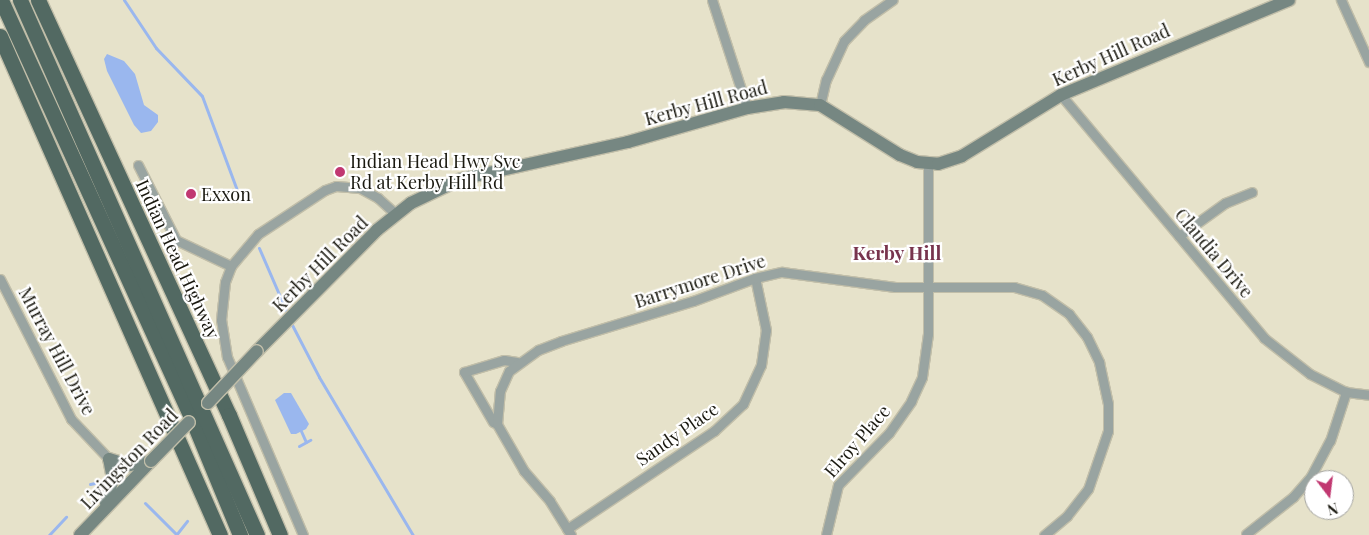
<!DOCTYPE html>
<html>
<head>
<meta charset="utf-8">
<style>
	body { margin:0 }
	#map { position:relative; width:1369px; height:535px; overflow:hidden; background:#e6e2ca; font-family:"Playfair Display",serif }
	div>[style] { position:absolute }
	.water>* { inset:0; background:#9ab7ee }
	.stream>* { height:3px; margin:-1.5px; padding:0 1.5px; transform-origin:1.5px; border-radius:1.5px; background:#9ab7ee }
	.roads { filter:drop-shadow(1px 0 #c1bea9) drop-shadow(-1px 0 #c1bea9) drop-shadow(0 1px #c1bea9) drop-shadow(0 -1px #c1bea9) }
	.minor>* { height:9px; margin:-4.5px; padding:0 4.5px; transform-origin:4.5px; border-radius:4.5px; background:#99a4a1 }
	.secondary>* { height:12px; margin:-6px; padding:0 6px; transform-origin:6px; border-radius:6px; background:#768782 }
	.trunk>* { height:15px; margin:-7.5px; padding:0 7.5px; transform-origin:7.5px; border-radius:7.5px; background:#526962 }
	.bridges { filter:drop-shadow(1px 0 #c1bea9) drop-shadow(-1px 0 #c1bea9) drop-shadow(0 1px #c1bea9) drop-shadow(0 -1px #c1bea9) }
	.secondary-bridge>* { height:12px; margin:-6px; padding:0 6px; transform-origin:6px; border-radius:6px; background:#768782 }
	.dots>* { width:14px; height:14px; translate:-50% -50%; box-sizing:border-box; border:2px solid #fff; border-radius:50% }
	span { translate:-50% -50%; white-space:nowrap; text-align:center; line-height:1.15; -webkit-text-stroke:4.5px #fff; paint-order:stroke }
	.street-label { font-size:18px; color:#1a1910 }
	.poi-label { font-size:18px; color:#1a1910 }
	.left { translate:0 -50%; text-align:left }
	.neighbourhood-label { font-size:19px; color:#78344d; font-weight:700 }
	.north { position:absolute; left:1304px; top:470px; width:50px; height:50px; box-sizing:border-box; background:#fff; border:1px solid #a3a39f; border-radius:50%; rotate:165deg; font-size:14px; font-weight:700; line-height:20px; text-align:center; color:#1a1910 }
	.north::after { content:''; display:block; margin:auto; width:18px; height:22px; background:#c13871; clip-path:polygon(50% 0,100% 100%,50% 72%,0 100%) }
</style>
</head>
<body>
<div id="map">
	<div class="water">
		<div style="clip-path:polygon(107px 54px,124px 61px,135px 74px,144px 105px,158px 115px,158px 122px,151px 131px,141px 133px,134px 125px,107px 71px,104px 59px)"></div>
		<div style="clip-path:polygon(284px 393px,291px 393px,309px 424px,306px 429px,296px 434px,291px 434px,275px 400px)"></div>
	</div>
	<div class="stream">
		<div style="left:124px;top:0;width:58px;rotate:56.3deg"></div>
		<div style="left:156px;top:48px;width:66px;rotate:46.2deg"></div>
		<div style="left:202px;top:96px;width:109px;rotate:69.6deg"></div>
		<div style="left:259px;top:248px;width:73px;rotate:66.6deg"></div>
		<div style="left:290px;top:321px;width:63px;rotate:62.6deg"></div>
		<div style="left:319px;top:377px;width:184px;rotate:59.3deg"></div>
		<div style="left:301px;top:431px;width:12px;rotate:66deg"></div>
		<div style="left:299px;top:446px;width:13px;rotate:-29deg"></div>
		<div style="left:90px;top:484px;width:5px;rotate:-11deg"></div>
		<div style="left:145px;top:503px;width:44px;rotate:45deg"></div>
		<div style="left:49px;top:535px;width:25px;rotate:-47deg"></div>
		<div style="left:176px;top:535px;width:18px;rotate:-52deg"></div>
	</div>
	<div class="roads">
		<div class="minor">
			<div style="left:712px;top:0;width:114px;rotate:72deg"></div>
			<div style="left:1341px;top:0;width:68px;rotate:65.7deg"></div>
			<div style="left:1061px;top:95px;width:317px;rotate:50.1deg"></div>
			<div style="left:1264px;top:338px;width:58px;rotate:38deg"></div>
			<div style="left:1310px;top:374px;width:40px;rotate:26.6deg"></div>
			<div style="left:1346px;top:392px;width:23px;rotate:7deg"></div>
			<div style="left:820px;top:105px;width:26px;rotate:-77deg"></div>
			<div style="left:826px;top:80px;width:43px;rotate:-65.2deg"></div>
			<div style="left:844px;top:41px;width:29px;rotate:-46deg"></div>
			<div style="left:864px;top:20px;width:35px;rotate:-35deg"></div>
			<div style="left:138px;top:165px;width:84px;rotate:63.1deg"></div>
			<div style="left:176px;top:240px;width:61px;rotate:25.3deg"></div>
			<div style="left:1179px;top:236px;width:57px;rotate:-35.7deg"></div>
			<div style="left:1225px;top:203px;width:29px;rotate:-22deg"></div>
			<div style="left:0;top:279px;width:157px;rotate:63.1deg"></div>
			<div style="left:71px;top:419px;width:55px;rotate:46.5deg"></div>
			<div style="left:497px;top:424px;width:4px;rotate:-153deg"></div>
			<div style="left:493px;top:422px;width:58px;rotate:-120.1deg"></div>
			<div style="left:464px;top:372px;width:42px;rotate:-16.7deg"></div>
			<div style="left:504px;top:360px;width:13px;rotate:9deg"></div>
			<div style="left:567px;top:529px;width:177px;rotate:-33.7deg"></div>
			<div style="left:714px;top:431px;width:40px;rotate:-43deg"></div>
			<div style="left:743px;top:404px;width:43px;rotate:-65.2deg"></div>
			<div style="left:761px;top:365px;width:35px;rotate:-82deg"></div>
			<div style="left:766px;top:330px;width:53px;rotate:-101.9deg"></div>
			<div style="left:1246px;top:534px;width:60px;rotate:-38.2deg"></div>
			<div style="left:1293px;top:497px;width:28px;rotate:-49deg"></div>
			<div style="left:1311px;top:476px;width:40px;rotate:-62deg"></div>
			<div style="left:1330px;top:441px;width:52px;rotate:-71.9deg"></div>
			<div style="left:303px;top:535px;width:194px;rotate:-113.1deg"></div>
			<div style="left:227px;top:357px;width:37px;rotate:-99deg"></div>
			<div style="left:221px;top:320px;width:38px;rotate:-84deg"></div>
			<div style="left:225px;top:282px;width:17px;rotate:-69deg"></div>
			<div style="left:231px;top:266px;width:42px;rotate:-49.8deg"></div>
			<div style="left:258px;top:234px;width:80px;rotate:-33.3deg"></div>
			<div style="left:325px;top:190px;width:12px;rotate:-20deg"></div>
			<div style="left:336px;top:186px;width:24px;rotate:5deg"></div>
			<div style="left:360px;top:188px;width:21px;rotate:29deg"></div>
			<div style="left:378px;top:198px;width:24px;rotate:42deg"></div>
			<div style="left:571px;top:535px;width:40px;rotate:-122deg"></div>
			<div style="left:550px;top:501px;width:40px;rotate:-131deg"></div>
			<div style="left:524px;top:471px;width:54px;rotate:-119.9deg"></div>
			<div style="left:497px;top:424px;width:33px;rotate:-85deg"></div>
			<div style="left:500px;top:391px;width:22px;rotate:-66deg"></div>
			<div style="left:509px;top:371px;width:36px;rotate:-36deg"></div>
			<div style="left:538px;top:350px;width:25px;rotate:-21deg"></div>
			<div style="left:561px;top:341px;width:138px;rotate:-16.9deg"></div>
			<div style="left:693px;top:301px;width:66px;rotate:-20.4deg"></div>
			<div style="left:755px;top:278px;width:28px;rotate:-13deg"></div>
			<div style="left:782px;top:272px;width:114px;rotate:7.6deg"></div>
			<div style="left:895px;top:287px;width:119px"></div>
			<div style="left:1014px;top:287px;width:29px;rotate:16deg"></div>
			<div style="left:1042px;top:295px;width:33px;rotate:35deg"></div>
			<div style="left:1069px;top:314px;width:29px;rotate:52deg"></div>
			<div style="left:1087px;top:337px;width:28px;rotate:64deg"></div>
			<div style="left:1099px;top:362px;width:43px;rotate:77.9deg"></div>
			<div style="left:1108px;top:404px;width:27px;rotate:90deg"></div>
			<div style="left:1108px;top:431px;width:61px;rotate:109deg"></div>
			<div style="left:1088px;top:489px;width:34px;rotate:128deg"></div>
			<div style="left:1067px;top:516px;width:30px;rotate:140deg"></div>
			<div style="left:826px;top:535px;width:51px;rotate:-76.5deg"></div>
			<div style="left:838px;top:485px;width:73px;rotate:-45.6deg"></div>
			<div style="left:889px;top:433px;width:39px;rotate:-55deg"></div>
			<div style="left:911px;top:401px;width:26px;rotate:-65deg"></div>
			<div style="left:922px;top:377px;width:43px;rotate:-82.1deg"></div>
			<div style="left:928px;top:334px;width:171px;rotate:-90deg"></div>
		</div>
		<div class="secondary">
			<div style="left:257px;top:351px;width:170px;rotate:-45.2deg"></div>
			<div style="left:377px;top:230px;width:43px;rotate:-38.5deg"></div>
			<div style="left:411px;top:203px;width:55px;rotate:-25.6deg"></div>
			<div style="left:461px;top:179px;width:171px;rotate:-12.5deg"></div>
			<div style="left:628px;top:142px;width:124px;rotate:-15.9deg"></div>
			<div style="left:747px;top:108px;width:37px;rotate:-9deg"></div>
			<div style="left:784px;top:102px;width:36px;rotate:5deg"></div>
			<div style="left:820px;top:105px;width:94px;rotate:32deg"></div>
			<div style="left:900px;top:155px;width:18px;rotate:22deg"></div>
			<div style="left:917px;top:162px;width:21px;rotate:5deg"></div>
			<div style="left:938px;top:164px;width:25px;rotate:-18deg"></div>
			<div style="left:962px;top:156px;width:116px;rotate:-31.6deg"></div>
			<div style="left:1061px;top:95px;width:247px;rotate:-22.6deg"></div>
			<div style="left:106px;top:503px;width:25px;rotate:-74deg"></div>
			<div style="left:113px;top:479px;width:20px;rotate:-101deg"></div>
			<div style="left:109px;top:459px;width:21px;rotate:17deg"></div>
			<div style="left:129px;top:465px;width:22px;rotate:-10deg"></div>
			<div style="left:80px;top:535px;width:103px;rotate:-46.2deg"></div>
		</div>
		<div class="trunk">
			<div style="left:1px;top:0;width:460px;rotate:65.5deg"></div>
			<div style="left:192px;top:419px;width:126px;rotate:67.5deg"></div>
			<div style="left:20px;top:0;width:585px;rotate:66.11deg"></div>
			<div style="left:38px;top:0;width:457px;rotate:65.3deg"></div>
			<div style="left:229px;top:415px;width:130px;rotate:67deg"></div>
			<div style="left:0;top:36px;width:545px;rotate:66.21deg"></div>
		</div>
	</div>
	<div class="bridges">
		<div class="secondary-bridge">
			<div style="left:208px;top:403px;width:71px;rotate:-46.7deg"></div>
			<div style="left:151px;top:461px;width:54px;rotate:-45.7deg"></div>
		</div>
	</div>
	<div class="dots">
		<div style="left:340px;top:172px;background:#c13871"></div>
		<div style="left:191px;top:194px;background:#c13871"></div>
	</div>
	<div class="street-label">
		<span style="left:1111px;top:55px;rotate:-24deg">Kerby Hill Road</span>
		<span style="left:706px;top:103px;rotate:-15deg">Kerby Hill Road</span>
		<span style="left:1214px;top:253px;rotate:50deg">Claudia Drive</span>
		<span style="left:178px;top:259px;rotate:65deg">Indian Head Highway</span>
		<span style="left:320px;top:264px;rotate:-45deg">Kerby Hill Road</span>
		<span style="left:700px;top:281px;rotate:-18deg">Barrymore Drive</span>
		<span style="left:57px;top:351px;rotate:62deg">Murray Hill Drive</span>
		<span style="left:677px;top:434px;rotate:-35deg">Sandy Place</span>
		<span style="left:857px;top:441px;rotate:-49deg">Elroy Place</span>
		<span style="left:129px;top:459px;rotate:-46deg">Livingston Road</span>
	</div>
	<div class="poi-label">
		<span class="left" style="left:350px;top:172px">Indian Head Hwy Svc<br>Rd at Kerby Hill Rd</span>
		<span class="left" style="left:201px;top:194px">Exxon</span>
	</div>
	<div class="neighbourhood-label">
		<span style="left:897px;top:253px">Kerby Hill</span>
	</div>
	<div class="north">N</div>
</div>
</body>
</html>
